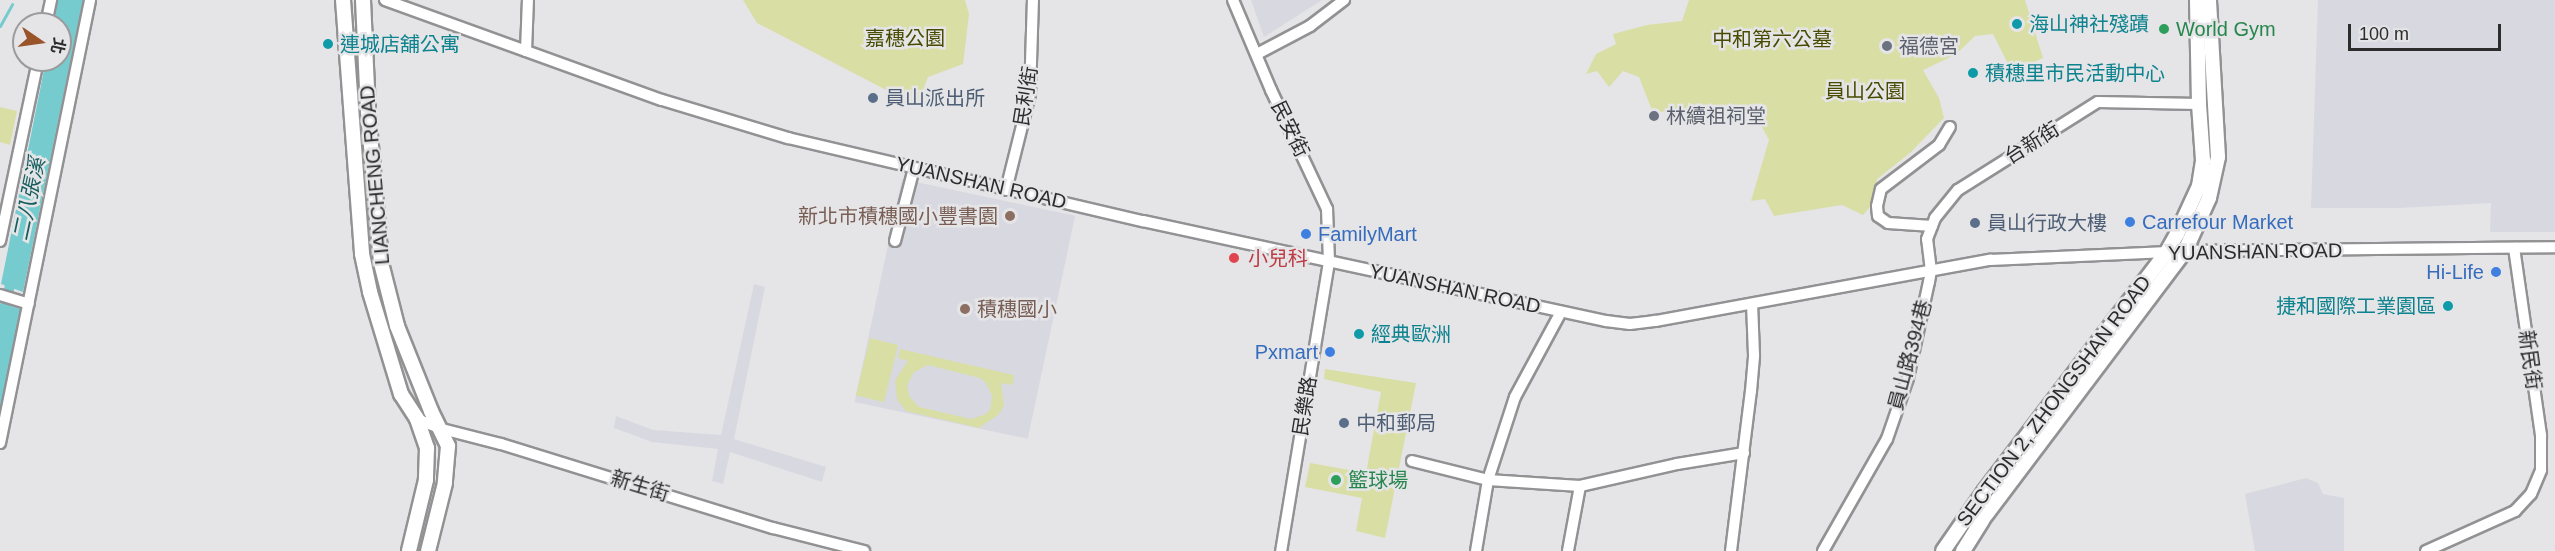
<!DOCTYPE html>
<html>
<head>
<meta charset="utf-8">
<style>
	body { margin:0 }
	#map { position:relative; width:2555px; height:551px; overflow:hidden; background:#e5e5e7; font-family:Helvetica,"Noto Sans TC",sans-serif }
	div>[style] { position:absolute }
	.built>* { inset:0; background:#d8d8e1; transform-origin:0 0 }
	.green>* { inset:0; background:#d9dea5; transform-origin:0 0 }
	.water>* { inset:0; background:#76cbce }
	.stream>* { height:3px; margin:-1.5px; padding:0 1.5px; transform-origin:1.5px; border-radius:1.5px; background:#76cbce }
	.canal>* { height:10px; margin:-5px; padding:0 5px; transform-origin:5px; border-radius:5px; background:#76cbce }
	.roads { filter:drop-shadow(2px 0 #929294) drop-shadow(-2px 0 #929294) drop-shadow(0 2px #929294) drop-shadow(0 -2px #929294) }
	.minor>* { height:10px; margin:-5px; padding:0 5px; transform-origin:5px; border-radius:5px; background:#fff }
	.major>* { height:14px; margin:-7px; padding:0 7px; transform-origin:7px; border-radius:7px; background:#fff }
	.dots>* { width:16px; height:16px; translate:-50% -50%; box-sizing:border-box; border:3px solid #e5e5e7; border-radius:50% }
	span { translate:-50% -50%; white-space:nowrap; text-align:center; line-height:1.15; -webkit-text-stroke:5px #e5e5e7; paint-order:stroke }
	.culture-label { font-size:20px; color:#0d838f }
	.left { translate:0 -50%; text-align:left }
	.right { translate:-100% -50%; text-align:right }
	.leisure-label { font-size:20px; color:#27864d }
	.park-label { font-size:20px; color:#494c00 }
	.worship-label { font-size:20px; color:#5b616d }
	.street-label { font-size:20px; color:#2c2c2d }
	.service-label { font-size:20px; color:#4e5e75 }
	.education-label { font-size:20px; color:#785e54 }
	.shop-label { font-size:20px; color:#366cbe }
	.health-label { font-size:20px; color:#be3a42 }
	.water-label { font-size:21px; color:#155d5f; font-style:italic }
	.north { position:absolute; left:12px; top:12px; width:60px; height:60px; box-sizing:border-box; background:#e5e5e7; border:2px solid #9b9b9d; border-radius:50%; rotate:103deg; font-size:16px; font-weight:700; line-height:24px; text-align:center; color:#2c2c2d }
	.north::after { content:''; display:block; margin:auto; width:21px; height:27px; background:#99542a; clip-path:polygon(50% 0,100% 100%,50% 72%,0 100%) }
	.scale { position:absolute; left:2348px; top:24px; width:153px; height:27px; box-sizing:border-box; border:3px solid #2c2c2d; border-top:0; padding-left:8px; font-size:18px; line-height:21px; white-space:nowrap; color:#2c2c2d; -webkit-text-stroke:4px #e5e5e7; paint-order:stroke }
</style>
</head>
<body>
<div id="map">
	<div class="built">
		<div style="clip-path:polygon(1251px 0,1322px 0,1264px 37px)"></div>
		<div style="clip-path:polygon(2318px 0,2555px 0,2555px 232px,2490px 232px,2491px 203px,2399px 208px,2311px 208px)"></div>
		<div style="left:902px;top:179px;width:177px;height:228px;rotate:12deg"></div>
		<div style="clip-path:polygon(754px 284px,765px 287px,734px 439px,826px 467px,822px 482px,730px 452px,723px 484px,712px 481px,718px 449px,652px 442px,614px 428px,616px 416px,653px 430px,721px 435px)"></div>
		<div style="clip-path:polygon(2306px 478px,2318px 483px,2323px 494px,2344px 498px,2344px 551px,2255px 551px,2245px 494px)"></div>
	</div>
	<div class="green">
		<div style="clip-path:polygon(743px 0,965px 0,969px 14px,963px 64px,928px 77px,917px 106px,757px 23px)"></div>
		<div style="clip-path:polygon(1689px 0,2025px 0,2043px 58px,2012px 72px,1993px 34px,1975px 36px,1955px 55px,1923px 70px,1939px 98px,1944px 118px,1910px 153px,1877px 179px,1877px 199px,1863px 215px,1842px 205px,1774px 216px,1765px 199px,1751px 201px,1769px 140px,1757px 118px,1737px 110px,1715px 113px,1704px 119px,1675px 110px,1653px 113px,1639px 77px,1623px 71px,1609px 87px,1597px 71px,1586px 74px,1596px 54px,1616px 44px,1613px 34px,1647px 25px,1682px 21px)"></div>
		<div style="clip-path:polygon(0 107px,17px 111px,10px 145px,0 142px)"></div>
		<div style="left:870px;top:338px;width:29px;height:59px;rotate:14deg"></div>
		<div style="clip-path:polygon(evenodd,900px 349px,1014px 375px,1012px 385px,1001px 383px,1004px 405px,999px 414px,979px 428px,906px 411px,897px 399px,895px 380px,908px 361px,898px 358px,900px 349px,928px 365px,980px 378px,986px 383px,992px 396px,990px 410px,984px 415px,971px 419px,919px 407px,909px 396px,907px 385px,914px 372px,928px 365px)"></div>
		<div style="clip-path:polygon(1325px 369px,1416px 383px,1385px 538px,1356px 531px,1362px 498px,1305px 487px,1310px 463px,1366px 473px,1381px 392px,1324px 379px)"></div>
	</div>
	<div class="water">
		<div style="clip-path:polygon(58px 0,83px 0,23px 292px,1px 284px,46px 60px,60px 60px,60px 24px,54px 24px)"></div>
		<div style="clip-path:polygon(0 303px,21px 309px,0 412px)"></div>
	</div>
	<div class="stream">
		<div style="left:0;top:26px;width:25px;rotate:-61deg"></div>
	</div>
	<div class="canal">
		<div style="left:0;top:338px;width:65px;rotate:-79.4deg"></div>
	</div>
	<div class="roads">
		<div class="minor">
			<div style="left:385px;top:0;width:294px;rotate:19.9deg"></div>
			<div style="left:662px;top:100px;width:132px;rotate:16.8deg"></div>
			<div style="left:788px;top:138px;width:365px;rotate:13.2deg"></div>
			<div style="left:1143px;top:221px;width:474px;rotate:12.2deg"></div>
			<div style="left:1606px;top:321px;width:24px;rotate:7deg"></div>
			<div style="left:1630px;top:324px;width:26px;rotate:-7deg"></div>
			<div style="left:1656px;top:321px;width:340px;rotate:-10.4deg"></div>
			<div style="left:1990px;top:260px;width:195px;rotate:-2.6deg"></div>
			<div style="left:2185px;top:251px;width:370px;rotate:-0.6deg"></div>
			<div style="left:1233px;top:0;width:98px;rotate:67.1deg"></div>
			<div style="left:1271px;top:90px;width:132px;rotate:64.8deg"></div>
			<div style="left:1327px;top:209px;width:53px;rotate:87.8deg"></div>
			<div style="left:1329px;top:262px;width:293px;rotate:99.4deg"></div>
			<div style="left:46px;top:24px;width:25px;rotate:-78deg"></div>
			<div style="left:526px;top:51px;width:51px;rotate:-87.8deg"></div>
			<div style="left:1257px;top:54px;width:60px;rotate:-27.8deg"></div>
			<div style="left:1310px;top:26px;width:43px;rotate:-37.4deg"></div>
			<div style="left:1006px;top:190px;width:99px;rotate:-76deg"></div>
			<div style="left:1030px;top:94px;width:94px;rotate:-88.2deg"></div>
			<div style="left:1932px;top:226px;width:44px;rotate:-176.1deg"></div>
			<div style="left:1888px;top:223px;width:12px;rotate:-145deg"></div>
			<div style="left:1878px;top:216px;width:10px;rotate:-96deg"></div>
			<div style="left:1877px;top:206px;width:17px;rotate:-77deg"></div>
			<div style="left:1881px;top:189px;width:73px;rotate:-37.2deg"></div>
			<div style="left:1939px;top:145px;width:21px;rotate:-59deg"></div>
			<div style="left:0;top:241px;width:185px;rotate:-78.1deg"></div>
			<div style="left:895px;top:241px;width:75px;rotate:-75.4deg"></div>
			<div style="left:0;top:295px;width:30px;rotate:17deg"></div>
			<div style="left:417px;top:419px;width:27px;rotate:22deg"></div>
			<div style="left:442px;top:429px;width:61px;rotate:14.3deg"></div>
			<div style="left:501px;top:444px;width:285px;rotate:17.2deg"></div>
			<div style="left:773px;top:528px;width:94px;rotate:14.2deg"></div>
			<div style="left:0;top:443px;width:452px;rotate:-78.5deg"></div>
			<div style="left:1412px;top:461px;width:78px;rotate:14deg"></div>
			<div style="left:1488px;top:480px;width:92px;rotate:3.7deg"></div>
			<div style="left:1580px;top:486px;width:66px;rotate:100.5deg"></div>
			<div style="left:1580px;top:486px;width:99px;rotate:-12.8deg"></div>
			<div style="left:1677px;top:464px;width:68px;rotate:-9.3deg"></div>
			<div style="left:1476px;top:551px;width:72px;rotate:-80.4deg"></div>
			<div style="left:1488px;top:480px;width:87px;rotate:-72deg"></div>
			<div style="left:1515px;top:397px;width:97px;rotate:-61.6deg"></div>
			<div style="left:1731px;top:551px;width:161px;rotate:-82.9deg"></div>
			<div style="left:1751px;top:391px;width:36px;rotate:-85deg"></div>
			<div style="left:1754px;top:355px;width:51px;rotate:-92.2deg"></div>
			<div style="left:1823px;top:551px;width:129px;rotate:-60.3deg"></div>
			<div style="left:1887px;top:439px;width:65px;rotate:-71deg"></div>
			<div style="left:1908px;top:378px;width:98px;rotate:-77.7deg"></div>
			<div style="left:1929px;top:282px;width:11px;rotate:-80deg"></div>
			<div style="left:1931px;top:271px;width:32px;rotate:-97deg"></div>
			<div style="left:1927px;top:239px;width:22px;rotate:-69deg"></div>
			<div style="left:1935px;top:218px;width:36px;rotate:-51deg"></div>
			<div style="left:1958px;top:190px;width:165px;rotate:-32.2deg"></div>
			<div style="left:2098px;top:102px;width:101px;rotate:1.1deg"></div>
			<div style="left:2426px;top:551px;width:98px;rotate:-24.2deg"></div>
			<div style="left:2515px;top:511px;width:23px;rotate:-47deg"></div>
			<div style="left:2531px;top:494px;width:26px;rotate:-67deg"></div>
			<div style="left:2541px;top:470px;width:35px;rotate:-90deg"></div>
			<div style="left:2541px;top:435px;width:189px;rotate:-98.2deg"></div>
		</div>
		<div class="major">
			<div style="left:343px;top:0;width:255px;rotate:85.7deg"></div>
			<div style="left:362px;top:254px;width:39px;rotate:78deg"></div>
			<div style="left:370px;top:292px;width:107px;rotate:73.1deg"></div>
			<div style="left:401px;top:394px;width:30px;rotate:57deg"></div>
			<div style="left:417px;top:419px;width:31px;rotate:71deg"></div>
			<div style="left:427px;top:448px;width:32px;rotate:92deg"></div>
			<div style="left:426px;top:480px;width:73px;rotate:103.5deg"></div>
			<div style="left:363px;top:0;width:111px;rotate:87.4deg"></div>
			<div style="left:368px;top:111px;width:153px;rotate:85.1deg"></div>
			<div style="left:381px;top:263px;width:65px;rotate:75.7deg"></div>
			<div style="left:397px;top:326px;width:92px;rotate:68.2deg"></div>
			<div style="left:431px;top:411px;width:39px;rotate:64deg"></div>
			<div style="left:448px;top:446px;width:37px;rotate:95deg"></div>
			<div style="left:445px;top:483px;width:70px;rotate:104deg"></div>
			<div style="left:1943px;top:551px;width:72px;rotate:-55.2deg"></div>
			<div style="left:1984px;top:492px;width:302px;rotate:-52.7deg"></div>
			<div style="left:2167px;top:252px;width:21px;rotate:-61deg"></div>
			<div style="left:2177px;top:234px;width:53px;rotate:-65.4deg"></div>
			<div style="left:2199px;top:186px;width:26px;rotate:-81deg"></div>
			<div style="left:2203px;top:160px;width:56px;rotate:-94.1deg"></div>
			<div style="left:2199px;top:104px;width:104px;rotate:-91.1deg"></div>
			<div style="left:1963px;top:551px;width:36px;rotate:-58deg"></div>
			<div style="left:1982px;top:520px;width:337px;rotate:-53deg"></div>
			<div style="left:2185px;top:251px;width:58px;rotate:-65.6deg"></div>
			<div style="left:2209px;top:198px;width:42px;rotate:-77.6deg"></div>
			<div style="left:2218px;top:157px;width:157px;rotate:-93.3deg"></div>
		</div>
	</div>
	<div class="dots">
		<div style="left:2017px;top:24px;background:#0f9aa8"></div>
		<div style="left:2164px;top:29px;background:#2e9e5b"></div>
		<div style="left:328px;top:44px;background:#0f9aa8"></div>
		<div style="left:1887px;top:46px;background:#6b7280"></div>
		<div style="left:1973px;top:73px;background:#0f9aa8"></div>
		<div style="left:873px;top:98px;background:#5c6f8a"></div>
		<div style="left:1654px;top:116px;background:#6b7280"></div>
		<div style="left:1010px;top:216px;background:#8d6e63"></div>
		<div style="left:2130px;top:222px;background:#3f7fe0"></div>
		<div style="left:1975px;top:223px;background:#5c6f8a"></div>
		<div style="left:1306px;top:234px;background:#3f7fe0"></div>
		<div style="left:1234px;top:258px;background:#e0444e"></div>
		<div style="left:2496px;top:272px;background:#3f7fe0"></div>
		<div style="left:2448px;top:306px;background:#0f9aa8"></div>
		<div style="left:965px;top:309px;background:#8d6e63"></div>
		<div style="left:1359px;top:334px;background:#0f9aa8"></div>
		<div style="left:1330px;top:352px;background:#3f7fe0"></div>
		<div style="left:1344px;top:423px;background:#5c6f8a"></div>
		<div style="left:1336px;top:480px;background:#2e9e5b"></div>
	</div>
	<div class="culture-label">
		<span class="left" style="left:2029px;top:24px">海山神社殘蹟</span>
		<span class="left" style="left:340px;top:44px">連城店舖公寓</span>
		<span class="left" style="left:1985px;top:73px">積穗里市民活動中心</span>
		<span class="right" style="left:2436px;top:306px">捷和國際工業園區</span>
		<span class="left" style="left:1371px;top:334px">經典歐洲</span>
	</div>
	<div class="leisure-label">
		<span class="left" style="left:2176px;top:29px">World Gym</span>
		<span class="left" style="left:1348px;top:480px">籃球場</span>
	</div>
	<div class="park-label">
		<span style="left:905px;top:38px">嘉穗公園</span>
		<span style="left:1772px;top:39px">中和第六公墓</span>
		<span style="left:1865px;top:91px">員山公園</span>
	</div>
	<div class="worship-label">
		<span class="left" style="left:1899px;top:46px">福德宮</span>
		<span class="left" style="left:1666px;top:116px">林續祖祠堂</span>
	</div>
	<div class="street-label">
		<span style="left:1026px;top:96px;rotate:-81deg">民利街</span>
		<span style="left:1290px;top:129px;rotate:64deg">民安街</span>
		<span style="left:2032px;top:143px;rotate:-32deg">台新街</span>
		<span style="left:375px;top:175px;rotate:-95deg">LIANCHENG ROAD</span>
		<span style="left:981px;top:183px;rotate:13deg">YUANSHAN ROAD</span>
		<span style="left:2255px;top:252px;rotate:-1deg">YUANSHAN ROAD</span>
		<span style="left:1455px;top:289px;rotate:12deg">YUANSHAN ROAD</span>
		<span style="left:1910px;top:355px;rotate:-75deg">員山路394巷</span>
		<span style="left:2530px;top:360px;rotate:82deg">新民街</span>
		<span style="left:2054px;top:401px;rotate:-53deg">SECTION 2, ZHONGSHAN ROAD</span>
		<span style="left:1305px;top:406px;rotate:-81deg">民樂路</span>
		<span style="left:640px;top:486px;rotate:17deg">新生街</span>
	</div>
	<div class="service-label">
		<span class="left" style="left:885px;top:98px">員山派出所</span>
		<span class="left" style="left:1987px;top:223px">員山行政大樓</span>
		<span class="left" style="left:1356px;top:423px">中和郵局</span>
	</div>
	<div class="education-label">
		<span class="right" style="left:998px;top:216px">新北市積穗國小豐書園</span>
		<span class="left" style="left:977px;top:309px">積穗國小</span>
	</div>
	<div class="shop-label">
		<span class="left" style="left:2142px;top:222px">Carrefour Market</span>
		<span class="left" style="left:1318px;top:234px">FamilyMart</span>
		<span class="right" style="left:2484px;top:272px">Hi-Life</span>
		<span class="right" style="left:1318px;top:352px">Pxmart</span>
	</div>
	<div class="health-label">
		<span class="left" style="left:1248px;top:258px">小兒科</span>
	</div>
	<div class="water-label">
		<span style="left:29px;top:199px;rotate:-78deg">二八張溪</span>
	</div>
	<div class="north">北</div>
	<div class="scale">100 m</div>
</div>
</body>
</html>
